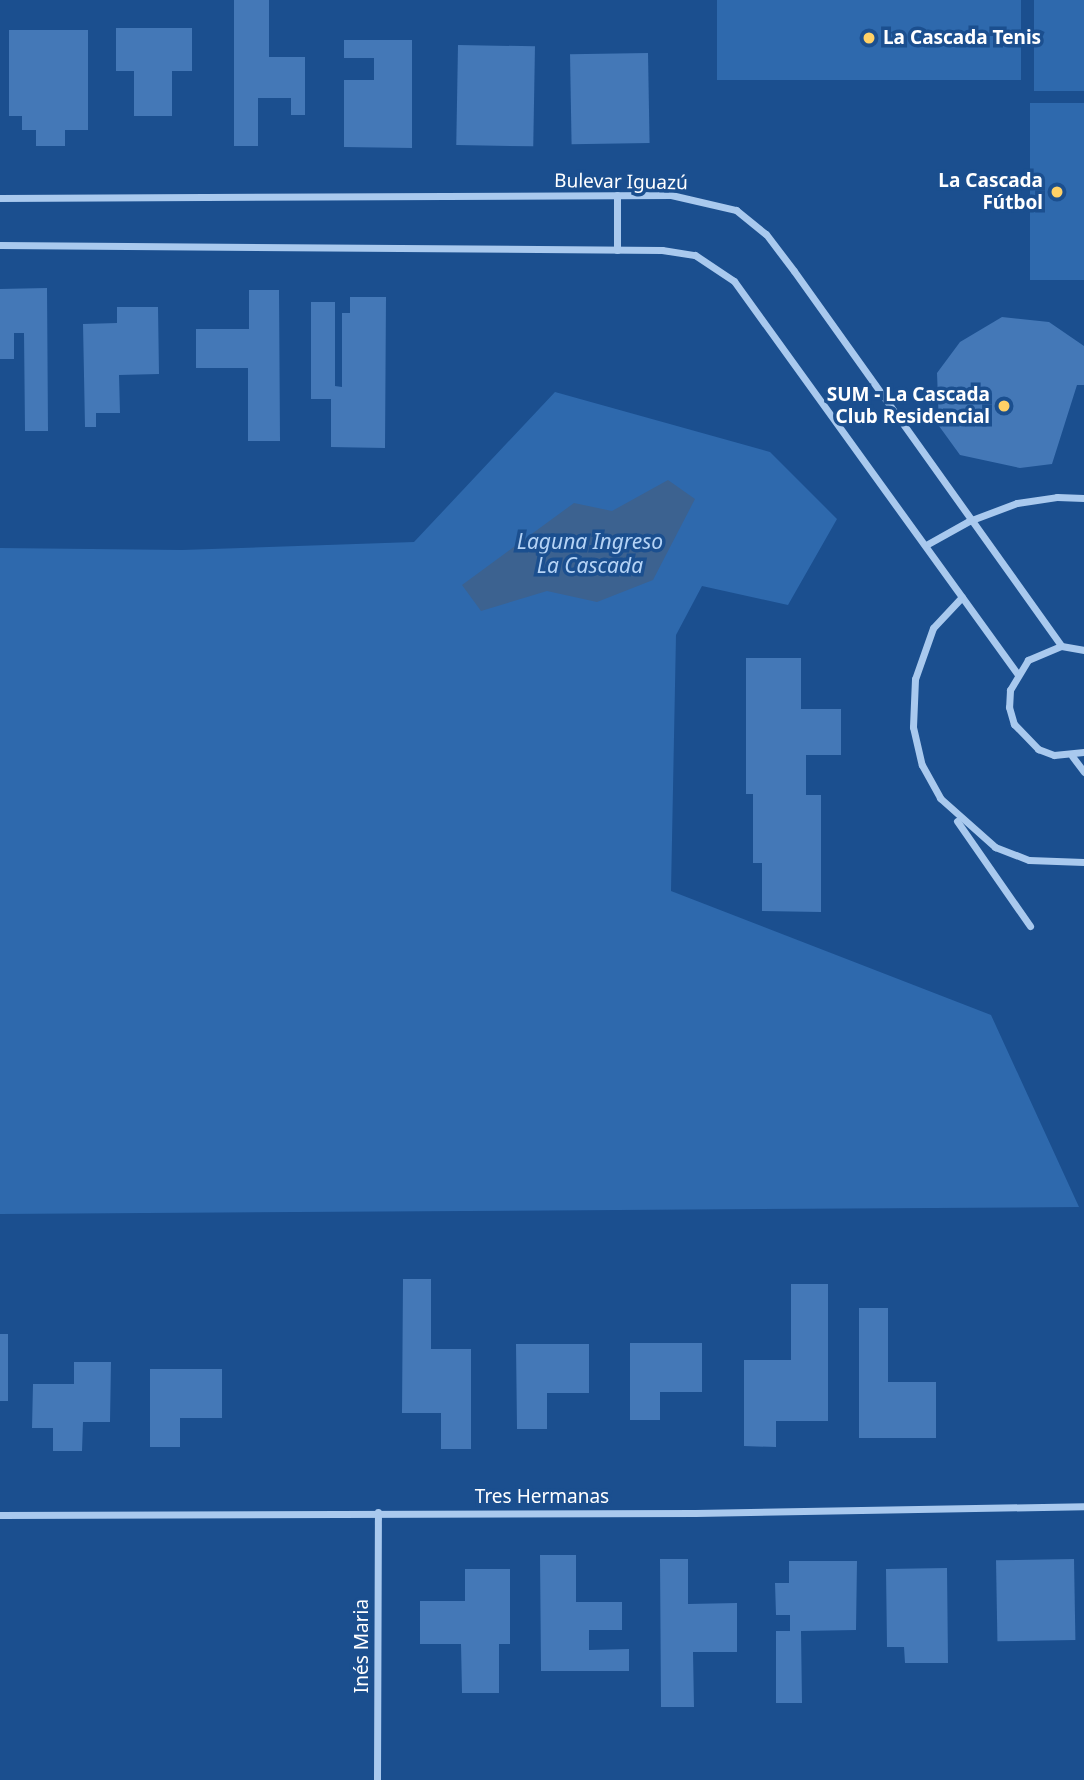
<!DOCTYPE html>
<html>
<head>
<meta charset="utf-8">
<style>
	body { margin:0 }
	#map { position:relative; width:1084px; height:1780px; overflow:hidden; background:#1b4f8f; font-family:"Noto Sans",sans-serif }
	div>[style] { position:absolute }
	.green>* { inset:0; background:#2e69ad; transform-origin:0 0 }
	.water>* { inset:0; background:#3c6290 }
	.building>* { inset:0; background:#4478b7; transform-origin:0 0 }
	.street>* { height:7px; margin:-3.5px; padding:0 3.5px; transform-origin:3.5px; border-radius:3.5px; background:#a9c9ee }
	.dots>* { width:19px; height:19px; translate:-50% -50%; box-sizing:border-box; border:4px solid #1b4f8f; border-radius:50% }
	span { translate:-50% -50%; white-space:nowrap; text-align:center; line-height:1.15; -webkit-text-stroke:7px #1b4f8f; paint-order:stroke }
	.poi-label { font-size:19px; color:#fff; font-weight:700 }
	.left { translate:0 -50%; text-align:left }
	.right { translate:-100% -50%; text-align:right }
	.street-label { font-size:19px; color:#fff }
	.water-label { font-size:21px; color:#b5d3f5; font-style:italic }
</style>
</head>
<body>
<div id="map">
	<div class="green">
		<div style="left:717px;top:0;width:304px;height:80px"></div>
		<div style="left:1034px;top:0;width:50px;height:91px"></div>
		<div style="left:1084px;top:103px;width:177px;height:54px;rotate:90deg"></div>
		<div style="clip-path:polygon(555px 392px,770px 452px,837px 519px,788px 605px,702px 586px,676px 635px,671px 891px,991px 1015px,1079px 1207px,0 1214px,0 548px,182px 550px,414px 542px)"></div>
	</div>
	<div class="water">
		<div style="clip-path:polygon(668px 480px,695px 499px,653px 580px,597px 602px,547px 591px,481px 611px,462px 585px,574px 503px,612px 511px)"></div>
	</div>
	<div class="building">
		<div style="clip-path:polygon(234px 0,269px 0,269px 57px,305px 57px,305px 115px,291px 115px,291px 98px,258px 98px,258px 146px,234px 146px)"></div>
		<div style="clip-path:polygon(116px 28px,192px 28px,192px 71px,172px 71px,172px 116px,134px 116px,134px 71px,116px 71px)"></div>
		<div style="clip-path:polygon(9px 30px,88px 30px,88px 130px,65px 130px,65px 146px,36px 146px,36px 130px,22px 130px,22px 116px,9px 116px)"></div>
		<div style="clip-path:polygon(344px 40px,412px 40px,412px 148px,344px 147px,344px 80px,374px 80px,374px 58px,344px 58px)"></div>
		<div style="left:458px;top:45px;width:77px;height:100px;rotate:1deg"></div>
		<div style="left:648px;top:53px;width:90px;height:78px;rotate:89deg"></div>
		<div style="clip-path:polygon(47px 288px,48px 431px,25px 431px,24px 333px,14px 333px,14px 359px,0 359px,0 289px)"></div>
		<div style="clip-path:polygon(249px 290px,279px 290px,280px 441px,248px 441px,248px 368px,196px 368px,196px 329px,249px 329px)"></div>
		<div style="clip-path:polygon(350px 297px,386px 297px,385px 448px,331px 447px,331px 399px,311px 399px,311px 302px,335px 302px,335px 386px,342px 387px,342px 313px,350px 313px)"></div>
		<div style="clip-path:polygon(117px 307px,158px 307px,159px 374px,119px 375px,120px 413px,96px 413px,96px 427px,85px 427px,83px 324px,117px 323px)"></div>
		<div style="clip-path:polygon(1002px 317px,1049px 322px,1084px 346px,1084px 385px,1077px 385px,1052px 464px,1020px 468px,960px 455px,939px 426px,937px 373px,960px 342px)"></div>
		<div style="clip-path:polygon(746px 658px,801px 658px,801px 709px,841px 709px,841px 755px,806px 755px,806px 795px,821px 795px,821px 912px,762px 911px,762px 863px,753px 863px,753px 794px,746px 794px)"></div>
		<div style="clip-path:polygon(403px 1279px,431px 1279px,431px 1349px,471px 1349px,471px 1449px,441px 1449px,441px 1413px,402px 1413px)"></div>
		<div style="clip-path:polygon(791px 1284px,828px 1284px,828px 1421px,776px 1421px,776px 1447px,744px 1446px,744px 1360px,791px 1360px)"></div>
		<div style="clip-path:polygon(859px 1308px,888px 1308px,888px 1382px,936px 1382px,936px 1438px,859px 1438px)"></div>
		<div style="left:0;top:1334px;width:8px;height:67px"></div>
		<div style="clip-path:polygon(630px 1343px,702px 1343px,702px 1392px,660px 1392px,660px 1420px,630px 1420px)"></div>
		<div style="clip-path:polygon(516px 1344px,589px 1344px,589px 1393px,547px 1393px,547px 1429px,517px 1429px)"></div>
		<div style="clip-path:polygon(74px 1362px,111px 1362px,110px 1422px,83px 1422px,82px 1451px,53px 1451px,53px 1428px,32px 1428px,33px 1384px,74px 1384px)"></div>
		<div style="clip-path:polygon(150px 1369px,222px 1369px,222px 1418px,180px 1418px,180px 1447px,150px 1447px)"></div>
		<div style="clip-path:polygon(540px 1555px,576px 1555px,576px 1602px,622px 1602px,622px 1630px,589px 1630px,589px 1650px,629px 1649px,629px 1671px,541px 1671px)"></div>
		<div style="clip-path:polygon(660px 1559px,688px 1559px,688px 1604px,737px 1603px,737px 1652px,693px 1652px,694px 1707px,661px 1707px)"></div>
		<div style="left:1074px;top:1559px;width:81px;height:78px;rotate:89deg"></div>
		<div style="clip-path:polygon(789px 1561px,857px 1561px,856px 1630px,801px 1631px,802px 1703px,776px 1703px,776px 1631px,790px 1631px,790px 1615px,776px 1615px,775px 1583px,789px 1583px)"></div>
		<div style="clip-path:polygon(947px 1568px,948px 1663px,905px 1663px,904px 1647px,887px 1647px,886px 1569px)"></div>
		<div style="clip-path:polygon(465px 1569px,510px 1569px,510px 1644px,499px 1644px,499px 1693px,462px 1693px,461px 1644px,420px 1644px,420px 1601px,465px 1601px)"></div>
	</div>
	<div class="street">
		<div style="left:617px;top:195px;width:55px;rotate:90deg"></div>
		<div style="left:0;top:198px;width:671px;rotate:-0.26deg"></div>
		<div style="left:671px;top:195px;width:67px;rotate:13deg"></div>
		<div style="left:736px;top:210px;width:38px;rotate:39deg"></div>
		<div style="left:766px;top:234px;width:46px;rotate:52.9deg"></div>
		<div style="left:794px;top:271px;width:460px;rotate:54.5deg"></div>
		<div style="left:0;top:245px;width:662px;rotate:0.43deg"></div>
		<div style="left:662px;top:250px;width:33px;rotate:9deg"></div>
		<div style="left:695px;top:255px;width:47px;rotate:33.7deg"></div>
		<div style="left:734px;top:281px;width:484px;rotate:54.2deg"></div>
		<div style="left:926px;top:545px;width:49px;rotate:-29.2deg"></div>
		<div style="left:969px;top:521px;width:51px;rotate:-20.6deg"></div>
		<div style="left:1017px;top:503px;width:40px;rotate:-8.5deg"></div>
		<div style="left:1057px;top:497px;width:27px;rotate:2deg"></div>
		<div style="left:962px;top:597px;width:42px;rotate:133.1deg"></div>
		<div style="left:933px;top:628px;width:54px;rotate:109.4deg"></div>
		<div style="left:915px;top:679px;width:48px;rotate:92.4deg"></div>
		<div style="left:913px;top:727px;width:39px;rotate:77deg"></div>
		<div style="left:922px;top:765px;width:38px;rotate:61deg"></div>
		<div style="left:940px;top:798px;width:74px;rotate:41.7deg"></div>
		<div style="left:995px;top:847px;width:36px;rotate:21deg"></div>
		<div style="left:1029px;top:860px;width:55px;rotate:2.1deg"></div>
		<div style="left:1084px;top:650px;width:23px;rotate:-170deg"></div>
		<div style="left:1061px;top:646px;width:36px;rotate:157deg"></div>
		<div style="left:1028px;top:660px;width:35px;rotate:121deg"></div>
		<div style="left:1010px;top:690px;width:17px;rotate:93deg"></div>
		<div style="left:1009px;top:707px;width:18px;rotate:74deg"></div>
		<div style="left:1014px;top:724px;width:35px;rotate:46deg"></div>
		<div style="left:1038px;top:749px;width:17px;rotate:21deg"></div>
		<div style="left:1054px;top:755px;width:30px;rotate:-6deg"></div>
		<div style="left:1072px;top:756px;width:20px;rotate:53deg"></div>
		<div style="left:957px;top:821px;width:128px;rotate:55.2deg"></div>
		<div style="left:0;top:1515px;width:695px;rotate:-0.16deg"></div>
		<div style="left:695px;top:1513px;width:389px;rotate:-1deg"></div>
		<div style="left:377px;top:1780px;width:268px;rotate:-89.8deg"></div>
	</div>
	<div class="dots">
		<div style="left:869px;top:38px;background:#ffd166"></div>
		<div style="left:1057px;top:192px;background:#ffd166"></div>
		<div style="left:1004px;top:406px;background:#ffd166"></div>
	</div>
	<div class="poi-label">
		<span class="left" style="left:883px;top:38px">La Cascada Tenis</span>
		<span class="right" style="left:1043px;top:192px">La Cascada<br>Fútbol</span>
		<span class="right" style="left:990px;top:406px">SUM - La Cascada<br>Club Residencial</span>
	</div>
	<div class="street-label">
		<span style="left:621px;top:182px;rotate:1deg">Bulevar Iguazú</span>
		<span style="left:542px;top:1497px">Tres Hermanas</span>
		<span style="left:362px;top:1646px;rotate:-90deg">Inés Maria</span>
	</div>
	<div class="water-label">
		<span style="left:590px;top:553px">Laguna Ingreso<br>La Cascada</span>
	</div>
</div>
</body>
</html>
